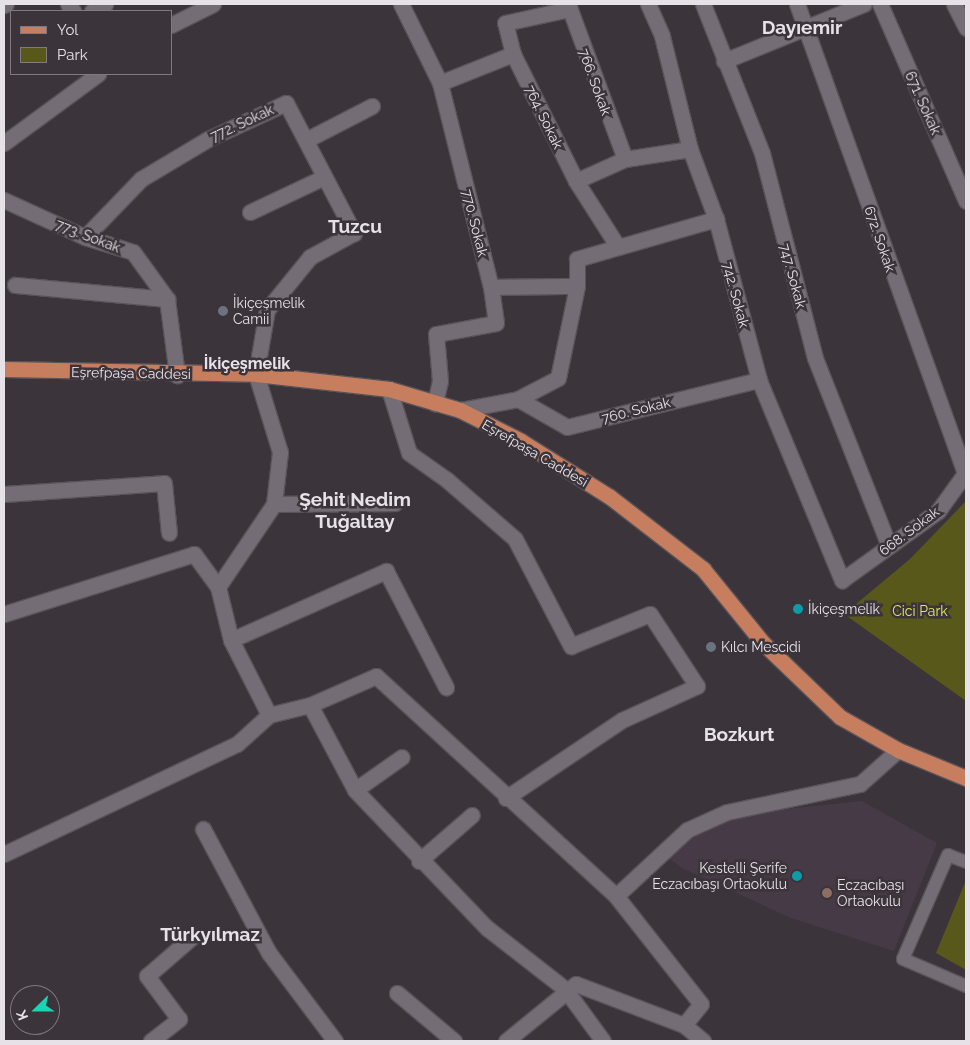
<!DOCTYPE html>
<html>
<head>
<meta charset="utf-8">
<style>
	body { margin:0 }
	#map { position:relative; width:970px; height:1045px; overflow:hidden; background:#3b343b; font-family:Raleway,sans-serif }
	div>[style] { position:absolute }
	.built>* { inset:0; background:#463a47 }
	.green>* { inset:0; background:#575819 }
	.roads { filter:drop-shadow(1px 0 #595359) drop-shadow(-1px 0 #595359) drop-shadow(0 1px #595359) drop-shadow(0 -1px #595359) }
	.lane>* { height:12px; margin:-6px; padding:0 6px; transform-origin:6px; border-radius:6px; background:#746d75 }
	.street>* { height:15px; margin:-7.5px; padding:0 7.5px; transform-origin:7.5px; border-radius:7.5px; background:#746d75 }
	.primary>* { height:15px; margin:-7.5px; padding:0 7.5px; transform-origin:7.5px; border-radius:7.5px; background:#c67e5e }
	.dots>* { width:14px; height:14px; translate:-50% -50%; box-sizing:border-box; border:2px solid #3b343b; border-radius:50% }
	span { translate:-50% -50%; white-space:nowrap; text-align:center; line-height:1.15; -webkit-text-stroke:5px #3b343b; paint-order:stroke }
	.street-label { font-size:14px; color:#e7e2e7 }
	.poi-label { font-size:14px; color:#e7e2e7 }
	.left { translate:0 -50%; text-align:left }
	.right { translate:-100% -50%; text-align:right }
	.park-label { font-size:14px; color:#e4e75c }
	.quarter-label { font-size:16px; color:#e7e2e7; font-weight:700 }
	.district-label { font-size:19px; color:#e7e2e7; font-weight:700 }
	.frame { position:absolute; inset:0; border:5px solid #e7e2e7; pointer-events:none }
	.legend { position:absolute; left:10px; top:10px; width:162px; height:65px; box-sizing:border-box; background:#3b343b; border:1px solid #807a80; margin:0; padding:6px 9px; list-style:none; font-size:15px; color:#e7e2e7 }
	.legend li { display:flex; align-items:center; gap:10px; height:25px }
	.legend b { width:25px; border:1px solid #807a80 }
	.north { position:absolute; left:10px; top:985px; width:50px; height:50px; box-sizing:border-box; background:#3b343b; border:1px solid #807a80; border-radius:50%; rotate:248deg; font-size:14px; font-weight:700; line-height:20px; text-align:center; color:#e7e2e7 }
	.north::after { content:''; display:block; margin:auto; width:18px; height:22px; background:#19d5b2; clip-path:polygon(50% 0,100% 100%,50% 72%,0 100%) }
</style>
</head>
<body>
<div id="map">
	<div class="built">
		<div style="clip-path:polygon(862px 801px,937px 843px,894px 951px,791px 918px,682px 868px,667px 857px,676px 845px,747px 813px)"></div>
	</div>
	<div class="green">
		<div style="clip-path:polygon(966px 501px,966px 701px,844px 614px,910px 559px)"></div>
		<div style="clip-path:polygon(966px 880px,966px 970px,936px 953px)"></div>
	</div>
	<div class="roads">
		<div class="lane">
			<div style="left:966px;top:862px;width:19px;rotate:-159deg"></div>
			<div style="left:948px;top:855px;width:113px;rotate:113.4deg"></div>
			<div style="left:903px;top:959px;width:69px;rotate:23.2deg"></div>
		</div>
		<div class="street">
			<div style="left:68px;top:4px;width:9px;rotate:54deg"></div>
			<div style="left:401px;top:4px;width:88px;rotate:63.7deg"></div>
			<div style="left:440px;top:83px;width:210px;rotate:76deg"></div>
			<div style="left:491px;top:287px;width:36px;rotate:82deg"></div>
			<div style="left:496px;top:323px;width:61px;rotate:169.6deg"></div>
			<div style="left:436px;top:334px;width:47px;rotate:85.1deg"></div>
			<div style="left:440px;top:381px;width:23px;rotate:103deg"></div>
			<div style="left:568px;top:4px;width:165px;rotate:69.8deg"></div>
			<div style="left:648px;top:4px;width:35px;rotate:66deg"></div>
			<div style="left:662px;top:36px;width:116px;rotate:76.1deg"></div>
			<div style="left:690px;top:149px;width:75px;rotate:69.6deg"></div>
			<div style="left:716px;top:219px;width:167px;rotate:75deg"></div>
			<div style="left:759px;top:380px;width:217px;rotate:67.5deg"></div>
			<div style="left:842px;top:580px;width:118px;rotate:-35.7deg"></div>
			<div style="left:938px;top:511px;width:48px;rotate:-54.3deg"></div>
			<div style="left:703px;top:4px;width:160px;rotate:68.4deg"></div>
			<div style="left:762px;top:153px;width:212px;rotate:75.5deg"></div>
			<div style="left:815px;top:358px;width:202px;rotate:68.5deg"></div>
			<div style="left:797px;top:4px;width:499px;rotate:70.3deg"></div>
			<div style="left:880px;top:4px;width:215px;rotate:66.4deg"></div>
			<div style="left:954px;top:4px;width:27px;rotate:63deg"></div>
			<div style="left:4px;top:5px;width:2px;rotate:-27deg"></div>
			<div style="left:92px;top:11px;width:15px;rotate:-28deg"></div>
			<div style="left:171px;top:25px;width:47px;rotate:-26.6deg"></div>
			<div style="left:513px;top:54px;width:32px;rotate:-104deg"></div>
			<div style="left:505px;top:23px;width:66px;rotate:-12.3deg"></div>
			<div style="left:724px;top:61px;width:151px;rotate:-22.2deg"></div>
			<div style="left:440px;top:83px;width:79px;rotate:-21.7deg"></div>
			<div style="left:513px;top:54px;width:142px;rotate:63.6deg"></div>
			<div style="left:576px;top:181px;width:78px;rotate:57.5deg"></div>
			<div style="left:308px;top:139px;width:72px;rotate:-27.3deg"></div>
			<div style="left:4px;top:143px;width:117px;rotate:-36.3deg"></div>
			<div style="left:576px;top:181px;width:54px;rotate:-24.2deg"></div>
			<div style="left:625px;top:159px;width:66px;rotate:-8.7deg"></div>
			<div style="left:4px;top:200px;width:89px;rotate:24.6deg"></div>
			<div style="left:85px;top:237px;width:50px;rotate:17.4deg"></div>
			<div style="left:133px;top:252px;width:58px;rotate:54.1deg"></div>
			<div style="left:167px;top:299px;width:77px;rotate:82.5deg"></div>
			<div style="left:250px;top:212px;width:82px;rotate:-25.3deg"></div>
			<div style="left:85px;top:237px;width:81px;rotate:-46deg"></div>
			<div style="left:141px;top:179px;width:78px;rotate:-30.8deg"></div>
			<div style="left:208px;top:139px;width:86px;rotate:-24.8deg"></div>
			<div style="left:286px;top:103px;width:147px;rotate:62.4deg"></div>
			<div style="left:354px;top:233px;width:50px;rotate:151.4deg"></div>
			<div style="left:310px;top:257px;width:68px;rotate:129.1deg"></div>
			<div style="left:267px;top:310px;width:65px;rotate:99.8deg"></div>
			<div style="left:256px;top:374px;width:82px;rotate:72.9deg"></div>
			<div style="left:280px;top:452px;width:52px;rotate:96.6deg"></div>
			<div style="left:274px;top:504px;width:100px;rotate:124deg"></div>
			<div style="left:15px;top:285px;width:153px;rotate:5.3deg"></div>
			<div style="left:491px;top:287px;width:86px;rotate:-0.7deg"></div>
			<div style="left:389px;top:389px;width:67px;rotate:72.6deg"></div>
			<div style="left:409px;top:453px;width:47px;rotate:35.4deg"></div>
			<div style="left:447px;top:480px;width:90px;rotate:40.9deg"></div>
			<div style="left:515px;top:539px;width:121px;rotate:62.4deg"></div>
			<div style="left:571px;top:646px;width:85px;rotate:-22.1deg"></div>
			<div style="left:650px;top:614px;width:86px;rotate:56.9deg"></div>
			<div style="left:697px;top:686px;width:82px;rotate:155.6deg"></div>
			<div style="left:622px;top:720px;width:140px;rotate:146.1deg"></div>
			<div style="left:518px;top:399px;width:56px;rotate:29.7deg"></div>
			<div style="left:567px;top:427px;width:198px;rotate:-13.8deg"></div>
			<div style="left:460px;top:410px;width:59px;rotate:-10.7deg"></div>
			<div style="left:518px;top:399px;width:45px;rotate:-27.7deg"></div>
			<div style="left:558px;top:378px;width:94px;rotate:-78.3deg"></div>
			<div style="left:577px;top:286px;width:27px;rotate:-90deg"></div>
			<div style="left:577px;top:259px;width:145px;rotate:-16.1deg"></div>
			<div style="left:4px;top:494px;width:160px;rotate:-3.9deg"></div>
			<div style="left:164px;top:483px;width:50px;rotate:84.3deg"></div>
			<div style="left:274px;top:504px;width:121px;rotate:-0.5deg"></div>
			<div style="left:4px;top:614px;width:199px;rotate:-17.5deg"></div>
			<div style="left:194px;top:554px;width:41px;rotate:54deg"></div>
			<div style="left:218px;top:587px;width:55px;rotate:76.2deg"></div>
			<div style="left:231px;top:640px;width:84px;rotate:63.1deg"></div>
			<div style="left:269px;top:715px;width:42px;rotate:-13.7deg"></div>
			<div style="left:310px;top:705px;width:96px;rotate:62.1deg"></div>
			<div style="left:355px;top:790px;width:191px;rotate:46.3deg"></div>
			<div style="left:487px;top:928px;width:99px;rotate:38deg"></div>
			<div style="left:565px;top:989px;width:64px;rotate:53.8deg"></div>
			<div style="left:231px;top:640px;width:170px;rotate:-24deg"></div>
			<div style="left:386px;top:571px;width:131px;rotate:62.7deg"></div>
			<div style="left:310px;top:705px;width:72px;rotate:-23.7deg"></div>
			<div style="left:376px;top:676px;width:326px;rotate:42.5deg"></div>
			<div style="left:616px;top:896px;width:137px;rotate:51.8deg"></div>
			<div style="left:701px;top:1004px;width:27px;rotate:129deg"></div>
			<div style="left:355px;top:790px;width:57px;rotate:-35.1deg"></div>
			<div style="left:203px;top:829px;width:140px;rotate:62deg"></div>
			<div style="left:269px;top:953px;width:110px;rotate:53.1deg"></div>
			<div style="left:4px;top:854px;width:258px;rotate:-25.3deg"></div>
			<div style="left:237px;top:744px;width:43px;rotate:-42.2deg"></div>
			<div style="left:419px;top:861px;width:70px;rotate:-41deg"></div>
			<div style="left:616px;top:896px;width:97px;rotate:-42.9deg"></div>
			<div style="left:687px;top:830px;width:44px;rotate:-24.2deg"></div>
			<div style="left:727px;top:812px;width:136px;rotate:-11.9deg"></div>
			<div style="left:860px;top:784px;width:51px;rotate:-41.8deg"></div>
			<div style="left:397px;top:993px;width:75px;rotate:40.1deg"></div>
			<div style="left:151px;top:1041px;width:36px;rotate:-38deg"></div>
			<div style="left:179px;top:1019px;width:54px;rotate:-126.7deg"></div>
			<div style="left:147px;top:976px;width:61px;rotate:-41deg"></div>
			<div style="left:506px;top:1041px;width:90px;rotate:-39.2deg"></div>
			<div style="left:576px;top:984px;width:116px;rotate:20.8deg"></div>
			<div style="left:684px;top:1025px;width:25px;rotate:40deg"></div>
		</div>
		<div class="primary">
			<div style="left:4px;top:369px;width:252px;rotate:1.1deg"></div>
			<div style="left:256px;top:374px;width:134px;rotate:6.4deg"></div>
			<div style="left:389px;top:389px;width:74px;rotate:16.5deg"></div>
			<div style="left:460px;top:410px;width:68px;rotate:26.9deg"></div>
			<div style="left:521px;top:441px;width:105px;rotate:32.2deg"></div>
			<div style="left:610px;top:497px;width:118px;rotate:37.7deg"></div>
			<div style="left:703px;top:569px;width:95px;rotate:51deg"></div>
			<div style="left:763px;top:643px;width:107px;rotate:43.9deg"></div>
			<div style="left:840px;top:717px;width:67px;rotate:29.6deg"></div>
			<div style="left:898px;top:750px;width:74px;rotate:22.4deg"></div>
		</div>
	</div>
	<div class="dots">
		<div style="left:223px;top:311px;background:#6b7280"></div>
		<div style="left:798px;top:609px;background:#0f9aa8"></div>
		<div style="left:711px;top:647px;background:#6b7280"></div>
		<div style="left:797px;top:876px;background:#0f9aa8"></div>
		<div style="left:827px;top:893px;background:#8d6e63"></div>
	</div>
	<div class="street-label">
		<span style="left:595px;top:82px;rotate:70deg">766. Sokak</span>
		<span style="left:923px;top:103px;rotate:66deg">671. Sokak</span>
		<span style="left:544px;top:117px;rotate:64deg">764. Sokak</span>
		<span style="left:242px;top:123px;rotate:-25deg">772. Sokak</span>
		<span style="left:475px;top:223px;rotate:76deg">770. Sokak</span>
		<span style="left:88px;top:236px;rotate:21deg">773. Sokak</span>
		<span style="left:880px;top:239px;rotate:71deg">672. Sokak</span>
		<span style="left:793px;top:276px;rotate:75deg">747. Sokak</span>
		<span style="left:736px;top:295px;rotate:75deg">742. Sokak</span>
		<span style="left:131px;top:373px;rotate:1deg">Eşrefpaşa Caddesi</span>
		<span style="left:636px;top:410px;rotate:-14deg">760. Sokak</span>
		<span style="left:535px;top:453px;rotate:30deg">Eşrefpaşa Caddesi</span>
		<span style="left:909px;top:531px;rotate:-37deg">668. Sokak</span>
	</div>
	<div class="poi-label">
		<span class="left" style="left:233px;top:311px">İkiçeşmelik<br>Camii</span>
		<span class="left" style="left:808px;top:609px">İkiçeşmelik</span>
		<span class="left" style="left:721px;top:647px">Kılcı Mescidi</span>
		<span class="right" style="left:787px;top:876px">Kestelli Şerife<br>Eczacıbaşı Ortaokulu</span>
		<span class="left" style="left:837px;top:893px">Eczacıbaşı<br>Ortaokulu</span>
	</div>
	<div class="park-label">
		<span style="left:920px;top:611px">Cici Park</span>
	</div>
	<div class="quarter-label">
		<span style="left:247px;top:364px">İkiçeşmelik</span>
	</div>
	<div class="district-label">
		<span style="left:802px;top:28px">Dayıemir</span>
		<span style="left:355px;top:227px">Tuzcu</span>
		<span style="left:355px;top:511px">Şehit Nedim<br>Tuğaltay</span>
		<span style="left:739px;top:735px">Bozkurt</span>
		<span style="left:210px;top:935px">Türkyılmaz</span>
	</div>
	<div class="frame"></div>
	<ul class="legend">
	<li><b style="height:6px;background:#c67e5e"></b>Yol</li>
	<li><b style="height:14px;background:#575819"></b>Park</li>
	</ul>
	<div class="north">K</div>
</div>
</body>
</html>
